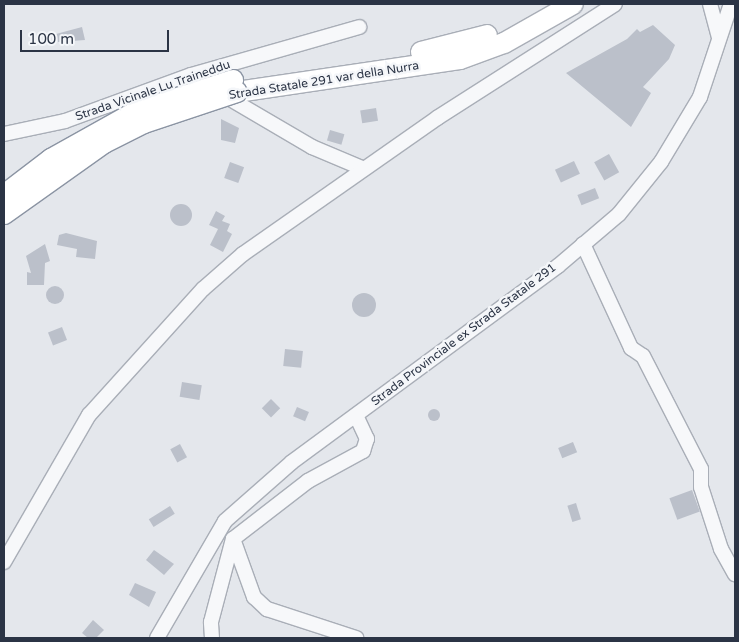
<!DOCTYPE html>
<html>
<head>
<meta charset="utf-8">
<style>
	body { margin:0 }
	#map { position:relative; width:739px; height:642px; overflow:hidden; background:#e4e7ec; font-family:"Varela Round",sans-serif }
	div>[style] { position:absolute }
	.building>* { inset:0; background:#bbc0ca; transform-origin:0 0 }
	.round { border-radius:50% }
	.roads { filter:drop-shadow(1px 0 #a9aeb7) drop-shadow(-1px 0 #a9aeb7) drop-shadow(0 1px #a9aeb7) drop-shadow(0 -1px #a9aeb7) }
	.minor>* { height:14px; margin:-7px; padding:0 7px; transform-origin:7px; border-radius:7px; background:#f7f8fa }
	.highway>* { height:20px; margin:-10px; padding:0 10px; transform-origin:10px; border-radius:10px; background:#fff }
	.bridges { filter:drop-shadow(1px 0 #8b94a3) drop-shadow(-1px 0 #8b94a3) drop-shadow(0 1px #8b94a3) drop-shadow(0 -1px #8b94a3) }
	.highway-bridge>* { height:20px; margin:-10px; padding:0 10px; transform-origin:10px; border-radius:10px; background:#fff }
	span { translate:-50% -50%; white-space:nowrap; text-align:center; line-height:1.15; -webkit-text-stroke:5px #f4f6f9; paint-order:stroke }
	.street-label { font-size:12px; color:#2b3445 }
	.frame { position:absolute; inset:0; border:5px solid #2b3445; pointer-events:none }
	.scale { position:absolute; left:20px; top:30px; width:149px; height:22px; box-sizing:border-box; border:2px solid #2b3445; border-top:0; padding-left:6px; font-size:15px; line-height:18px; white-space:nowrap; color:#2b3445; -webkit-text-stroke:4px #f4f6f9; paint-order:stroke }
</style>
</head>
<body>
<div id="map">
	<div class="building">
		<div style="clip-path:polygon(653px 25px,675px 45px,669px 59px,643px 87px,651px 93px,631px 127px,566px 73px,627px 39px,637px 29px,640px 32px)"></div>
		<div style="clip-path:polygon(82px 27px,85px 40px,58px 42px,56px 34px)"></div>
		<div style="left:376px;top:108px;width:13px;height:16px;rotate:81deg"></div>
		<div style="clip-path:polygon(221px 119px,239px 128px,235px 143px,221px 140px)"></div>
		<div style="left:330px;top:130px;width:15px;height:11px;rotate:16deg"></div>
		<div style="left:609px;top:154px;width:21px;height:17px;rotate:61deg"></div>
		<div style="left:574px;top:161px;width:14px;height:21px;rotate:65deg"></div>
		<div style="left:230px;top:162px;width:15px;height:17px;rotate:20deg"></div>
		<div style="left:595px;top:188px;width:11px;height:19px;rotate:68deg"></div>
		<div class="round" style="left:170px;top:204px;width:22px;height:22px"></div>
		<div style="clip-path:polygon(216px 211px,225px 216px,222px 221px,230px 224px,227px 231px,232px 234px,223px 252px,210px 245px,218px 229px,209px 225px)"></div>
		<div style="clip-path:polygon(66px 233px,97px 241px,95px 259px,76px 257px,77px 249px,57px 245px,59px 235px)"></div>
		<div style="clip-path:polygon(45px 244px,50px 261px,45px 263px,44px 285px,27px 285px,27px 272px,31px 273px,26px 256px)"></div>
		<div class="round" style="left:46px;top:286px;width:18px;height:18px"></div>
		<div class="round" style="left:352px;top:293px;width:24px;height:24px"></div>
		<div style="left:62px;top:327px;width:14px;height:15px;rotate:69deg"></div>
		<div style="left:285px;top:349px;width:18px;height:17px;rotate:6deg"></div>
		<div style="left:182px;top:382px;width:20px;height:15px;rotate:9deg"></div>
		<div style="left:271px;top:399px;width:13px;height:13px;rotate:45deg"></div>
		<div style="left:297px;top:407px;width:13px;height:10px;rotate:23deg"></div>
		<div class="round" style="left:428px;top:409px;width:12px;height:12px"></div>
		<div style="left:573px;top:442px;width:11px;height:16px;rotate:68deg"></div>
		<div style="left:180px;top:444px;width:15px;height:11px;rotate:62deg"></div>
		<div style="left:692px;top:490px;width:23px;height:24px;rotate:70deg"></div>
		<div style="left:576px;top:503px;width:17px;height:9px;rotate:73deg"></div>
		<div style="left:170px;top:506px;width:9px;height:25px;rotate:58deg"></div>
		<div style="clip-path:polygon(154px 550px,174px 564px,164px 575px,146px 560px)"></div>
		<div style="clip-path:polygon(135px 583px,156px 592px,149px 607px,129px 595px)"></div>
		<div style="clip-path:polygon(93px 620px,104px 630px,96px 638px,88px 638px,82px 633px)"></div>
	</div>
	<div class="roads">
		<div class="minor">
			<div style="left:710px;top:4px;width:34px;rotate:75deg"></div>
			<div style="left:220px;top:93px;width:107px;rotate:30.4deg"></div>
			<div style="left:312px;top:147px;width:56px;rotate:22.9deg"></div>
			<div style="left:4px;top:134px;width:62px;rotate:-12deg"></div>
			<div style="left:65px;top:121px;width:134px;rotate:-20.1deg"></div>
			<div style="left:191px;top:75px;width:175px;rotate:-15.9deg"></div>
			<div style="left:583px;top:244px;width:115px;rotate:65.2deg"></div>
			<div style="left:631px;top:348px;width:14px;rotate:34deg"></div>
			<div style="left:643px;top:356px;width:127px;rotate:62.8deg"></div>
			<div style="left:701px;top:469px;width:18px;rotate:90deg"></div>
			<div style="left:701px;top:487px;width:65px;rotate:72.1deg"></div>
			<div style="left:721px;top:549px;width:29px;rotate:61deg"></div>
			<div style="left:233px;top:539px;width:62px;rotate:70.1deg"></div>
			<div style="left:254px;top:597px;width:18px;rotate:43deg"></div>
			<div style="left:267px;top:609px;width:94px;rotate:18deg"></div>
			<div style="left:4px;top:562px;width:170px;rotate:-60deg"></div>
			<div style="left:89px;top:415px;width:170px;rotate:-47.9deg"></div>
			<div style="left:203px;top:289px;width:53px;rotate:-41.2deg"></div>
			<div style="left:243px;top:254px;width:237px;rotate:-35deg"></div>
			<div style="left:437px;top:118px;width:211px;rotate:-32.6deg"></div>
			<div style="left:157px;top:638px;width:135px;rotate:-59.8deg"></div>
			<div style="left:225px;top:521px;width:89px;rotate:-41.4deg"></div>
			<div style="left:292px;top:462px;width:330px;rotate:-36.4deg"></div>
			<div style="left:558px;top:266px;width:80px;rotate:-40.4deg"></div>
			<div style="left:619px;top:214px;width:67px;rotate:-51.1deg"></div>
			<div style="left:661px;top:162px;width:76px;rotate:-59deg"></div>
			<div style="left:700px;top:97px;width:98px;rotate:-71.6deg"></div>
			<div style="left:212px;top:638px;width:16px;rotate:-94deg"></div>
			<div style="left:211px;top:622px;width:86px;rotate:-75.2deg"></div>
			<div style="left:233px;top:539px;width:95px;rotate:-37.7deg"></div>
			<div style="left:308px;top:481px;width:63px;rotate:-28.6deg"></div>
			<div style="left:363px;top:451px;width:13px;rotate:-72deg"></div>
			<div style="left:367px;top:439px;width:26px;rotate:-115deg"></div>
		</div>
		<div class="highway">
			<div style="left:421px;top:52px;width:68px;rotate:-14.4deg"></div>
			<div style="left:237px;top:92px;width:225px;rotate:-8.4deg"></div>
			<div style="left:460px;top:59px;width:47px;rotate:-20deg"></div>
			<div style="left:504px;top:43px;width:79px;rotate:-29.5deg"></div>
		</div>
	</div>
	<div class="bridges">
		<div class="highway-bridge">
			<div style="left:4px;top:195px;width:59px;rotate:-37.5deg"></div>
			<div style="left:51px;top:159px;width:98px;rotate:-29.2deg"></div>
			<div style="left:137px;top:111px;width:101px;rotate:-17.9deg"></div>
			<div style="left:4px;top:214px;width:123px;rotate:-35.4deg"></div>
			<div style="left:104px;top:143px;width:45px;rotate:-26.6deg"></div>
			<div style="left:144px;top:123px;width:98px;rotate:-18.4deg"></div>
		</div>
	</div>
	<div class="street-label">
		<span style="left:324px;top:81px;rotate:-9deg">Strada Statale 291 var della Nurra</span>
		<span style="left:153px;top:91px;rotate:-19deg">Strada Vicinale Lu Traineddu</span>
		<span style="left:464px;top:335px;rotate:-37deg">Strada Provinciale ex Strada Statale 291</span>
	</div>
	<div class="frame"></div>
	<div class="scale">100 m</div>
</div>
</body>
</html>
